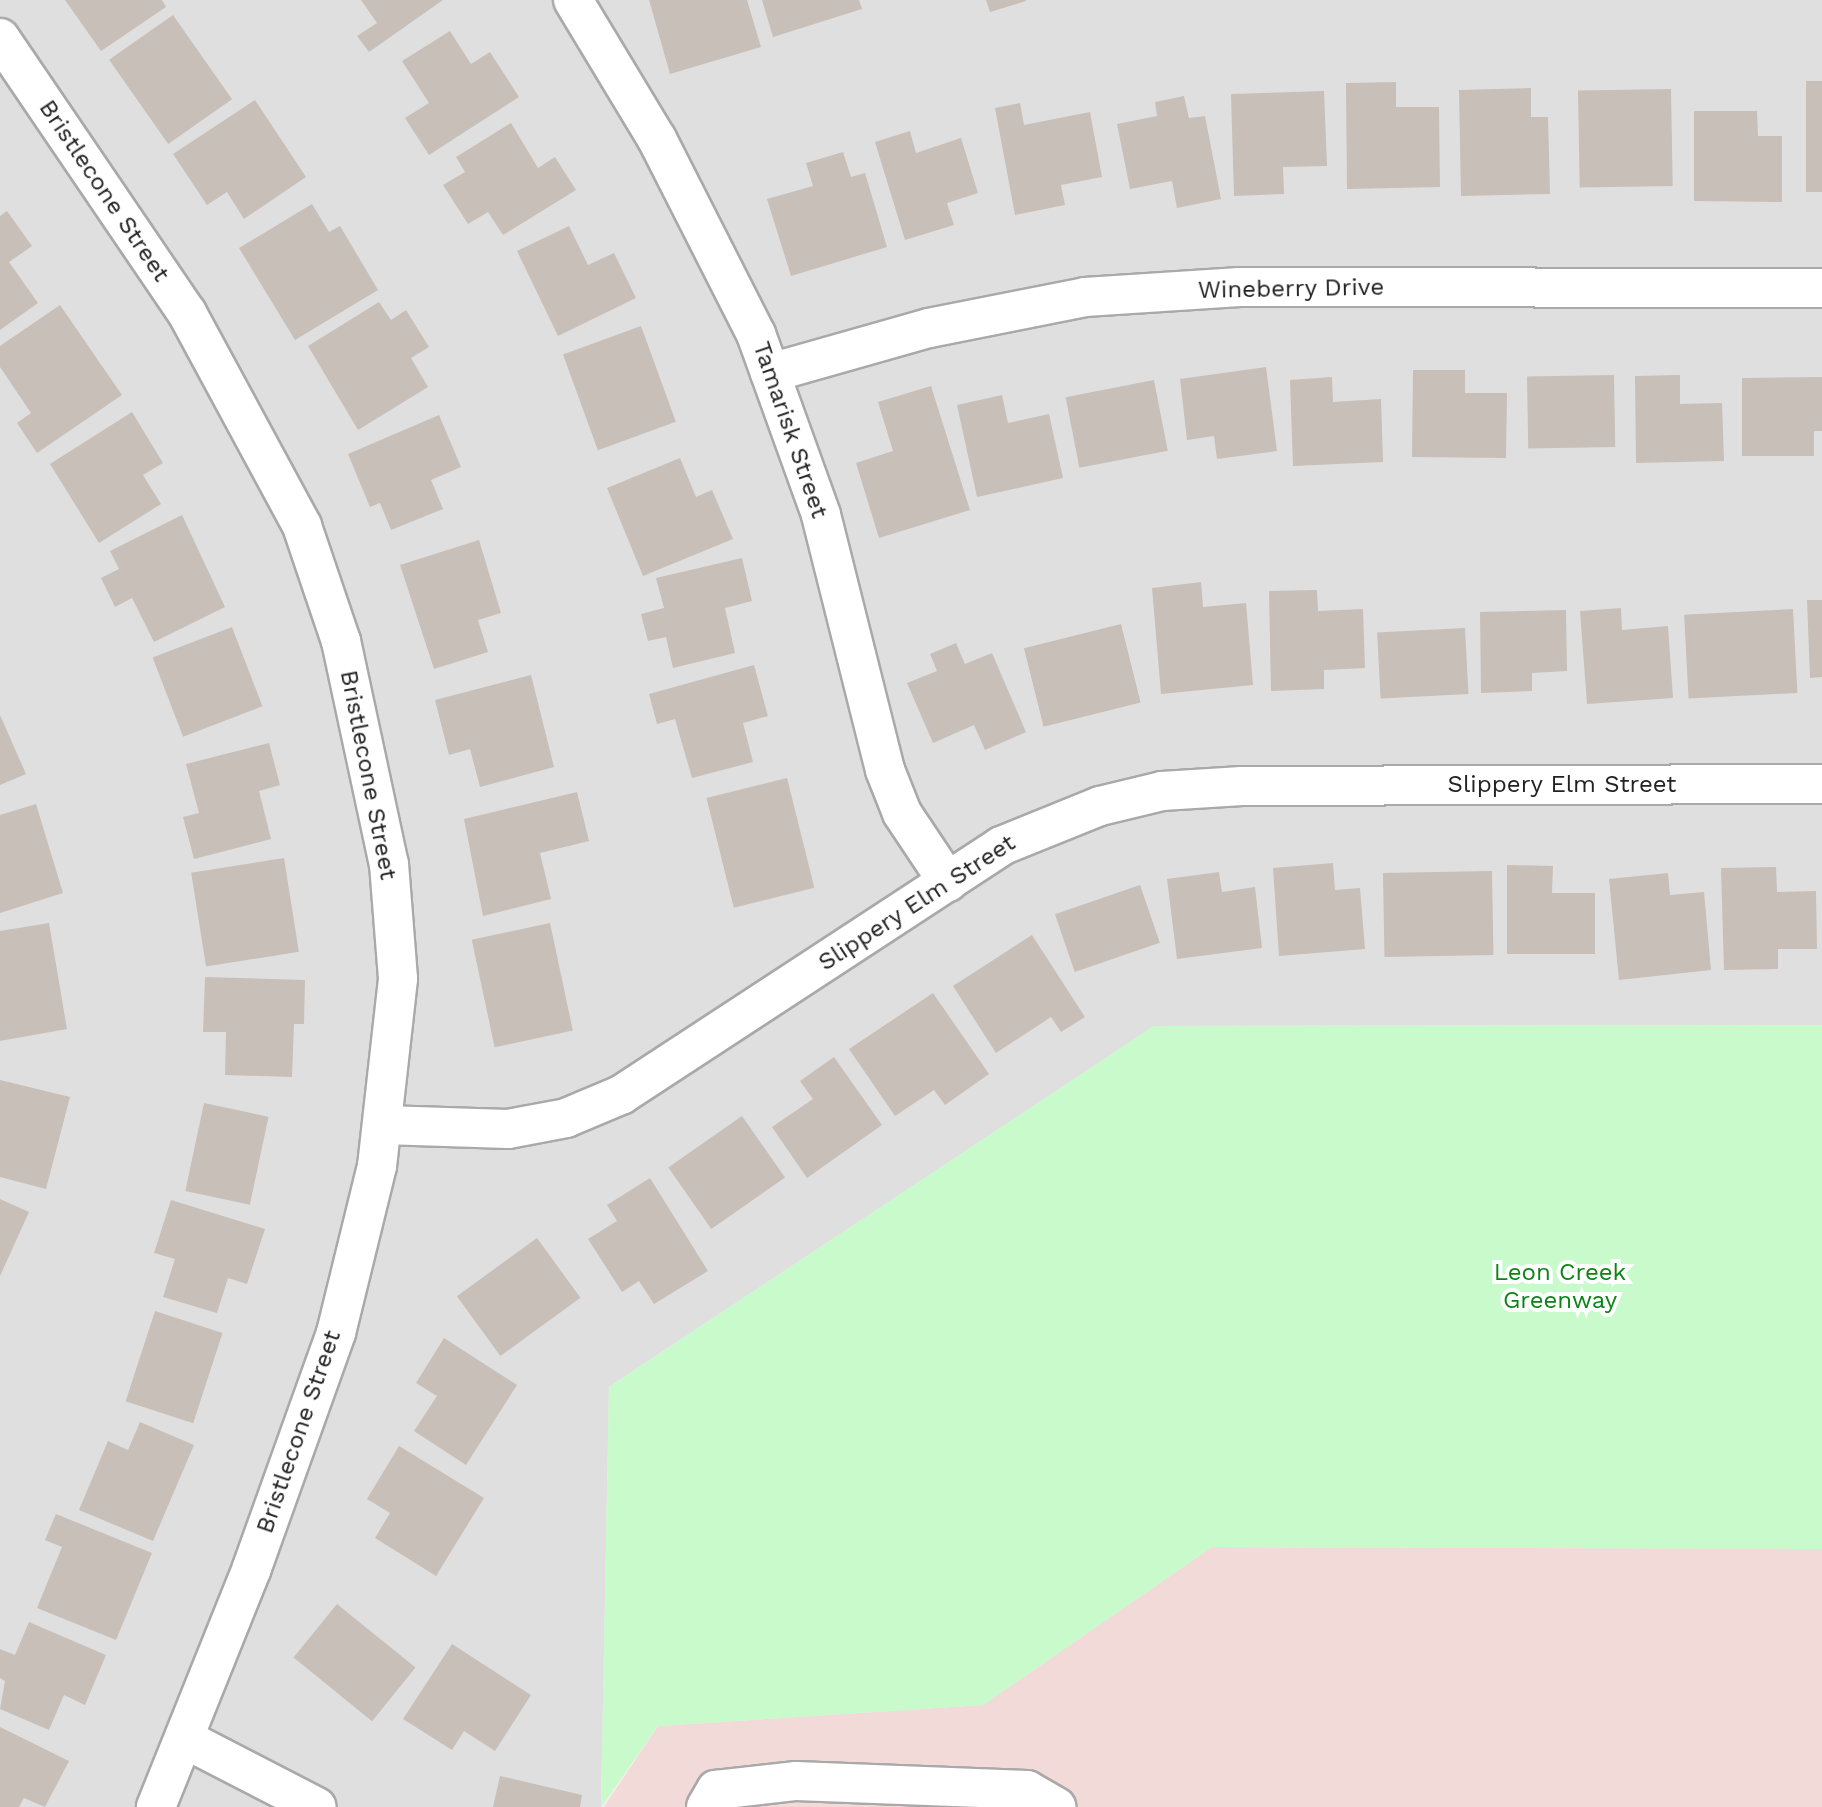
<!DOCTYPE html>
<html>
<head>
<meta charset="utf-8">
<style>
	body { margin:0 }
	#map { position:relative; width:1822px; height:1807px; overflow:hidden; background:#f2efe9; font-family:"Work Sans",sans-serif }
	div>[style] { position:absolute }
	.residential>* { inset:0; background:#e0dfdf }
	.commercial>* { inset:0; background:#f2dad9 }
	.park>* { inset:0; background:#c8facc }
	.building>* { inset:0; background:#c7bfb8; transform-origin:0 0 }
	.roads { filter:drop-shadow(2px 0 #a9a9a9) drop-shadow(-2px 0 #a9a9a9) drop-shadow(0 2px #a9a9a9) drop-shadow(0 -2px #a9a9a9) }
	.minor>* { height:38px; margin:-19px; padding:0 19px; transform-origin:19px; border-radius:19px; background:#fff }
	span { translate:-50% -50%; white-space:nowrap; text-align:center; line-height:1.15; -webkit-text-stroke:8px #fff; paint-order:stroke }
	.street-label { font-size:24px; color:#222 }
	.park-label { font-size:24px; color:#0c8416 }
</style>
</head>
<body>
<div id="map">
	<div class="residential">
		<div style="clip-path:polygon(0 0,1822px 0,1822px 1025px,1154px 1026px,609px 1387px,601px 1807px,0 1807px)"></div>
	</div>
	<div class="commercial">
		<div style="clip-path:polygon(1212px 1547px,1822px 1549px,1822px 1807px,604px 1807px,658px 1726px,983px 1705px)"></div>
	</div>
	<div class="park">
		<div style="clip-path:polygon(1822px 1025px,1822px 1549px,1212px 1547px,983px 1705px,658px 1726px,601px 1807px,609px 1387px,1154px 1026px)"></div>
	</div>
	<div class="building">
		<div style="clip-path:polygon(65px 0,162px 0,166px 7px,101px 51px)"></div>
		<div style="clip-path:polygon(361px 0,443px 0,369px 52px,357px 36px,377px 23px)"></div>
		<div style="clip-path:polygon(649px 0,747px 0,761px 47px,670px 74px)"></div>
		<div style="clip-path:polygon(762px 0,859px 0,862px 9px,773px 37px)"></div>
		<div style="clip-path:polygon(986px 0,1026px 0,1026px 1px,990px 12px)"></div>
		<div style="left:173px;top:15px;width:103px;height:78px;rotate:55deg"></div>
		<div style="clip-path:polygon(450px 31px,471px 64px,490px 52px,519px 97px,429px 155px,405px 118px,429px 103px,402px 61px)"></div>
		<div style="left:1806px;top:81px;width:16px;height:111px"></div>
		<div style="clip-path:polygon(1396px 82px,1396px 107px,1439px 107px,1440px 187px,1347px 189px,1346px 83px)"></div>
		<div style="clip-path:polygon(1531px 88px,1531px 117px,1548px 117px,1550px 194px,1461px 196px,1459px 90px)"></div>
		<div style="left:1671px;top:89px;width:97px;height:93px;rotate:89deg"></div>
		<div style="clip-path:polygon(1324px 91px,1327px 166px,1283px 167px,1284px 194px,1234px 196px,1231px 94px)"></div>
		<div style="clip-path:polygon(1184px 96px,1189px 118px,1205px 116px,1221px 199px,1177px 208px,1172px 181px,1130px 189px,1117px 124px,1157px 116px,1155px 102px)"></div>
		<div style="clip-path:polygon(255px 100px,306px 177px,244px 219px,227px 192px,207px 205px,173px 154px)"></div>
		<div style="clip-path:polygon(1020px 103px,1024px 125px,1090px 112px,1102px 177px,1061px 185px,1065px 205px,1015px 215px,995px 108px)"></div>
		<div style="clip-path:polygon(1694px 111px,1757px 111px,1758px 136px,1782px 136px,1782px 202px,1694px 201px)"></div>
		<div style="clip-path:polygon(511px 123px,538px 168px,555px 157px,576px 190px,503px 235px,488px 212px,468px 224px,443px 185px,465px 172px,456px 157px)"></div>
		<div style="clip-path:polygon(910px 131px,916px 153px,961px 138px,978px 193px,947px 203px,954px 225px,905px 240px,875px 142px)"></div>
		<div style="clip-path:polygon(843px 152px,851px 177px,865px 173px,887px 247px,791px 276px,767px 199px,813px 186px,806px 163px)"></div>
		<div style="clip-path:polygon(312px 204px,329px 232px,340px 226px,378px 290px,295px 340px,239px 248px)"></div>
		<div style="clip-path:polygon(7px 211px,32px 246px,9px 262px,38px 303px,0 330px,0 216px)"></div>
		<div style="clip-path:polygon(569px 226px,588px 265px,614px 253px,636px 298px,558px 336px,517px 251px)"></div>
		<div style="clip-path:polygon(379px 302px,391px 320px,406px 310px,429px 347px,411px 358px,428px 387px,358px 430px,308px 346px)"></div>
		<div style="clip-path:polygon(60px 305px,122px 395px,37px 453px,17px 423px,31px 413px,0 367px,0 346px)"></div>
		<div style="left:641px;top:326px;width:102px;height:83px;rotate:70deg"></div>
		<div style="clip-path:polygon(1266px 367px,1277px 451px,1217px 459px,1214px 436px,1187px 440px,1180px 379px)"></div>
		<div style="clip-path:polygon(1413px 370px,1465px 370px,1465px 393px,1507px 393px,1506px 458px,1412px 457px)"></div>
		<div style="left:1614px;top:375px;width:72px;height:87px;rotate:89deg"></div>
		<div style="clip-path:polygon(1680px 375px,1680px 404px,1722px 403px,1724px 461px,1636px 463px,1635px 376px)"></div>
		<div style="clip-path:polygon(1332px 377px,1333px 402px,1381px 399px,1383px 462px,1293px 466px,1290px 380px)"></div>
		<div style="clip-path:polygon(1822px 377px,1822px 431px,1814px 431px,1814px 456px,1742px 456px,1742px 378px)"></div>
		<div style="left:1154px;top:380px;width:72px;height:90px;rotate:79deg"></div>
		<div style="clip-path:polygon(931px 386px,970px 510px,879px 538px,856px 463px,893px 451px,878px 402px)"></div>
		<div style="clip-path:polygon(1002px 395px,1008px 423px,1049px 414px,1063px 478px,977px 497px,957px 405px)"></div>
		<div style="clip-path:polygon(132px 412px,163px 463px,143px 475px,161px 504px,99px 543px,50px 464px)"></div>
		<div style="clip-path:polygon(439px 415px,461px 467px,431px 480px,443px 509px,391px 530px,380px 503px,370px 507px,348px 454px)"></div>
		<div style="clip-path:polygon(680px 458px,696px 497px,712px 490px,733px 539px,643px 576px,607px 488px)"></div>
		<div style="clip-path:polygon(182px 515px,225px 607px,154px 642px,132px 598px,115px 607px,101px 578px,119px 569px,110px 551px)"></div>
		<div style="clip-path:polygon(479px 540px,501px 613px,478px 620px,488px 652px,434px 669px,400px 565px)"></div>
		<div style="clip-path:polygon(742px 558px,752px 601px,725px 608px,735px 653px,673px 668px,666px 637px,648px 641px,641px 614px,664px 608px,656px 578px)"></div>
		<div style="clip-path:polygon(1201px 582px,1203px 607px,1246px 603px,1253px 685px,1161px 694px,1152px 588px)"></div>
		<div style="clip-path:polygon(1317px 590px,1318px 611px,1363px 609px,1365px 668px,1324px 670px,1324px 689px,1271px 691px,1269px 591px)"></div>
		<div style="clip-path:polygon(1807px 600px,1822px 600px,1822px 677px,1810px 678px)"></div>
		<div style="clip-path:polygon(1621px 608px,1622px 630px,1668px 626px,1673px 698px,1587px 704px,1580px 611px)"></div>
		<div style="left:1793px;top:609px;width:84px;height:109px;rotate:87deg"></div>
		<div style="clip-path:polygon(1566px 610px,1567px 671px,1532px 673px,1532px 691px,1481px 693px,1480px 612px)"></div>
		<div style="left:1121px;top:624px;width:81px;height:100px;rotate:76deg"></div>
		<div style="left:232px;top:627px;width:85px;height:85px;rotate:69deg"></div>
		<div style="left:1465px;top:628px;width:66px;height:88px;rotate:87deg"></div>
		<div style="clip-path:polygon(956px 643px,965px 664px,992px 653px,1026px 732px,985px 750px,974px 725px,933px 743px,907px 683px,937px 671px,930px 654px)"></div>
		<div style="clip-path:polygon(754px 665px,768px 716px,743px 723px,753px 762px,692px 778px,675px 719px,657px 724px,649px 694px)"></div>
		<div style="clip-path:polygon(531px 675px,554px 767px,480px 787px,470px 749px,449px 755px,435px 700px)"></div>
		<div style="clip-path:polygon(0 715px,26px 774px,0 785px)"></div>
		<div style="clip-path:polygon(269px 743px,280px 785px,259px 791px,271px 839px,194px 859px,183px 817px,199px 813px,186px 764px)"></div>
		<div style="left:787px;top:778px;width:113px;height:83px;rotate:76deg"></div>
		<div style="clip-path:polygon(577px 792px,589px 841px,540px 853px,551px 899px,483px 916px,464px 819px)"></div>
		<div style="clip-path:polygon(36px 804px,63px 893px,0 913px,0 815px)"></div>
		<div style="left:284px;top:858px;width:95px;height:94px;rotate:81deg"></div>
		<div style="clip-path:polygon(1333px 863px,1335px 890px,1360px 888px,1365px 949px,1279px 956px,1273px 868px)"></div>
		<div style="clip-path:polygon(1507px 865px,1553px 866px,1552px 893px,1595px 893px,1595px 954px,1507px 954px)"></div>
		<div style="clip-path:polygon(1776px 867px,1777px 892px,1816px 891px,1817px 949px,1778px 949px,1778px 969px,1724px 970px,1721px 868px)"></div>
		<div style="left:1492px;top:871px;width:84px;height:109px;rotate:89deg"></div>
		<div style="clip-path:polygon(1219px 872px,1222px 892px,1255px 887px,1262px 948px,1177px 959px,1167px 879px)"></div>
		<div style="clip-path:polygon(1668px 873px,1670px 895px,1704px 892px,1711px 970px,1619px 980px,1609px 879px)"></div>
		<div style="left:1140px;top:885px;width:61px;height:90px;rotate:71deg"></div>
		<div style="clip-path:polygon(49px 923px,67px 1029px,0 1041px,0 931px)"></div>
		<div style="left:550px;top:923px;width:110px;height:80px;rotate:78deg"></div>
		<div style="clip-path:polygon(1032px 935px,1085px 1017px,1061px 1032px,1051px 1017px,996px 1053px,953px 986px)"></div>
		<div style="clip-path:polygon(205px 977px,305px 980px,304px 1024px,294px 1024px,292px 1077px,225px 1075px,226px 1032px,203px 1032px)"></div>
		<div style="clip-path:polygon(933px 993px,989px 1074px,945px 1105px,934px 1090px,895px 1116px,849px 1049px)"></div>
		<div style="clip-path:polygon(834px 1057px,882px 1125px,807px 1178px,772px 1127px,813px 1099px,800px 1081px)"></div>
		<div style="clip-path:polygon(0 1080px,70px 1097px,46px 1189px,0 1177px)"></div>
		<div style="left:204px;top:1103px;width:66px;height:90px;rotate:12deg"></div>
		<div style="left:742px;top:1116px;width:75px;height:90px;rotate:55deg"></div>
		<div style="clip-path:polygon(650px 1178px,708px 1271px,654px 1304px,639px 1281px,622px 1292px,588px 1239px,617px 1221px,607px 1205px)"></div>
		<div style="clip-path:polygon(0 1199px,29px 1212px,0 1276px)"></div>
		<div style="clip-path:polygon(171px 1200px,265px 1229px,247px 1284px,228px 1278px,217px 1313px,163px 1297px,175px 1259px,154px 1253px)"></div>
		<div style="left:537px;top:1238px;width:74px;height:99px;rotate:54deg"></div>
		<div style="left:155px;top:1311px;width:71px;height:95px;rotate:18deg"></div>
		<div style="clip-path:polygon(444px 1338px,517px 1385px,466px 1465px,414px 1431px,437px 1396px,416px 1383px)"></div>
		<div style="clip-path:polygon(140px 1422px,194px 1445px,153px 1541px,79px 1510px,108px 1441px,128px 1450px)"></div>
		<div style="clip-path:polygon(399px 1446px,484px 1498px,436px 1576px,375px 1538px,390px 1513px,367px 1499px)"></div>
		<div style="clip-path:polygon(56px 1514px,152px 1553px,116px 1640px,37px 1608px,62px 1547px,45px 1540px)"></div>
		<div style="left:337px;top:1604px;width:101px;height:69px;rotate:39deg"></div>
		<div style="clip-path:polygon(29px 1622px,106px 1655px,85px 1705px,64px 1695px,49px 1730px,0 1709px,5px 1681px,0 1678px,0 1649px,15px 1655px)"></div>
		<div style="clip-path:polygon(452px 1644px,531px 1695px,495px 1751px,464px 1731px,452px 1750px,403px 1719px)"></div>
		<div style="clip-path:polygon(0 1727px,69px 1761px,45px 1807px,24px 1798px,19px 1807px,0 1807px)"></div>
		<div style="clip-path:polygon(500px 1776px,582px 1795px,580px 1807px,493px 1807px)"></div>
	</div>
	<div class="roads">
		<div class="minor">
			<div style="left:573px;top:0;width:162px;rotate:58.9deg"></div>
			<div style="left:657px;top:139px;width:219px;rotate:63.1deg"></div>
			<div style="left:756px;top:334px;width:192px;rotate:70.2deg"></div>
			<div style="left:821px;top:515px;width:263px;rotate:75.9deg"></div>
			<div style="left:885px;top:770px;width:46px;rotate:68.4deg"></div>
			<div style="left:902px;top:813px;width:83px;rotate:56.3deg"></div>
			<div style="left:0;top:38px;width:333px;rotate:55.8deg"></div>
			<div style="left:187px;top:313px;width:242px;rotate:61.6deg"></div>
			<div style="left:302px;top:526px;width:121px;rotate:71.3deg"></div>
			<div style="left:341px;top:641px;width:228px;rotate:77.9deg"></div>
			<div style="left:389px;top:864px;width:115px;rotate:85.5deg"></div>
			<div style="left:398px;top:979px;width:188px;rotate:96.4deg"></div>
			<div style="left:377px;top:1166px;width:172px;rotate:103.8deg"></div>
			<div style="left:336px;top:1333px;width:250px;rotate:109.7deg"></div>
			<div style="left:252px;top:1568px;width:258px;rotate:111.9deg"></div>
			<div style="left:770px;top:373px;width:165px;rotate:-15.8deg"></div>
			<div style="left:929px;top:328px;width:159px;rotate:-11.2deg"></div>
			<div style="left:1085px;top:297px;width:155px;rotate:-3.7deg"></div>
			<div style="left:1240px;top:287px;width:582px;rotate:0.1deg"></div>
			<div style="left:383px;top:1125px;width:125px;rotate:1.8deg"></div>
			<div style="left:508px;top:1129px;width:59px;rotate:-10.7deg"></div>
			<div style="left:566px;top:1118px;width:60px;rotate:-22.7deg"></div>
			<div style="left:621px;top:1095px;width:454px;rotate:-33.2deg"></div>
			<div style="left:1001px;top:846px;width:107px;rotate:-22deg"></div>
			<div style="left:1100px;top:806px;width:64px;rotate:-13.6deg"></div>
			<div style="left:1162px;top:791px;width:80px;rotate:-3.6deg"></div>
			<div style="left:1242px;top:786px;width:580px;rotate:-0.2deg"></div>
			<div style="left:185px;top:1739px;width:148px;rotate:27.3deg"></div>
			<div style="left:706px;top:1807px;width:20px;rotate:-60deg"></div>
			<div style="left:716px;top:1790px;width:81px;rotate:-6.4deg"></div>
			<div style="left:796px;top:1781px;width:231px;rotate:2.2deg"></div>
			<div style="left:1027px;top:1790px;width:34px;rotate:30deg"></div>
		</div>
	</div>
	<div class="street-label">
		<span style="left:104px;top:191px;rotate:56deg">Bristlecone Street</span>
		<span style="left:1291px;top:289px;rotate:-1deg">Wineberry Drive</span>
		<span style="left:790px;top:430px;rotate:71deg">Tamarisk Street</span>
		<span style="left:368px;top:775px;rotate:79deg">Bristlecone Street</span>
		<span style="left:1562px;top:785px">Slippery Elm Street</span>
		<span style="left:917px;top:903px;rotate:-33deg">Slippery Elm Street</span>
		<span style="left:299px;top:1432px;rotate:-71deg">Bristlecone Street</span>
	</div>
	<div class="park-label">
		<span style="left:1560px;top:1287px">Leon Creek<br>Greenway</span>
	</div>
</div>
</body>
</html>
